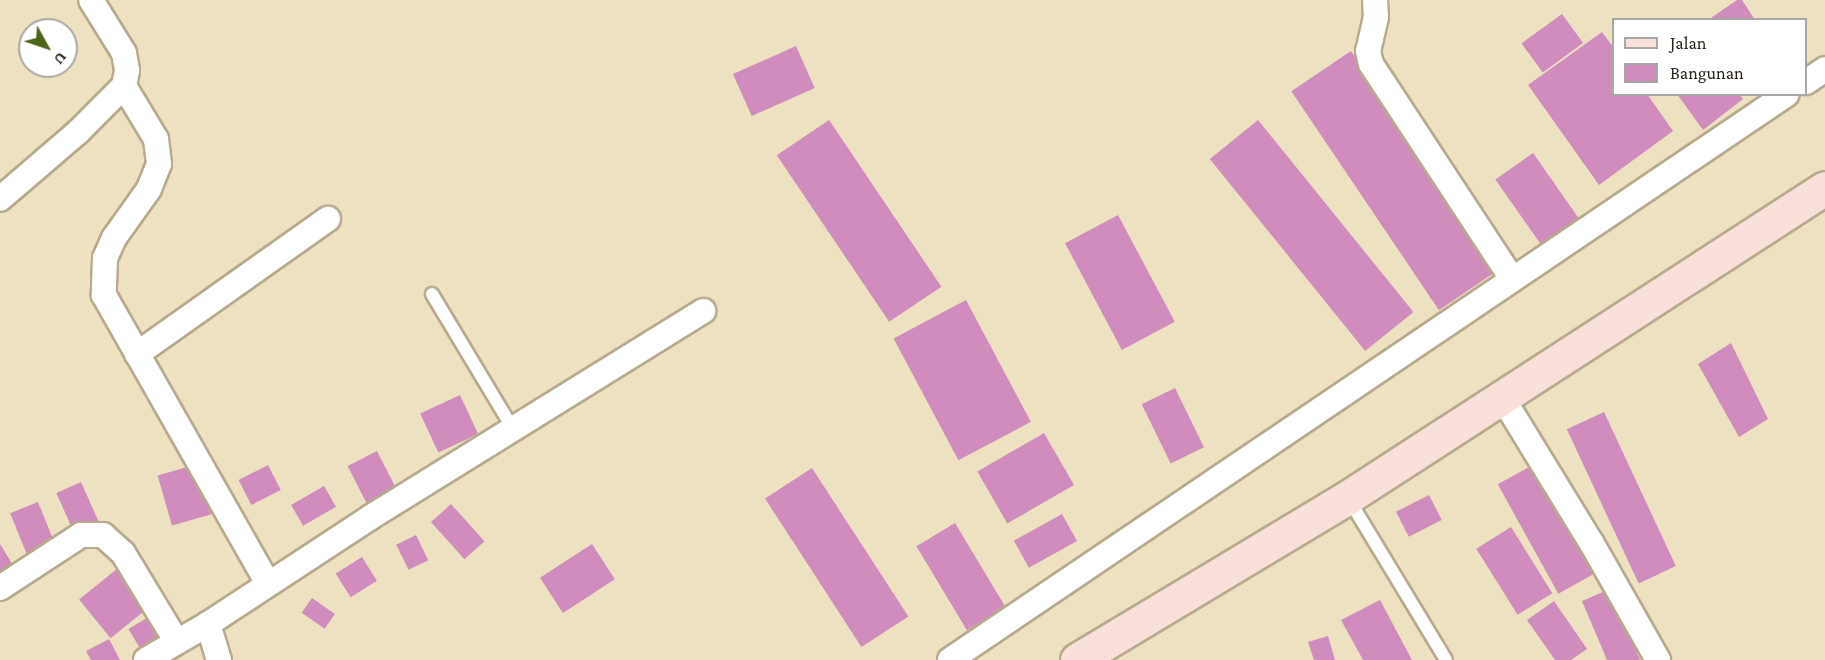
<!DOCTYPE html>
<html>
<head>
<meta charset="utf-8">
<style>
	body { margin:0 }
	#map { position:relative; width:1825px; height:660px; overflow:hidden; background:#eee1c2; font-family:"Crimson Pro",serif }
	div>[style] { position:absolute }
	.building>* { inset:0; background:#cf8cbc; transform-origin:0 0 }
	.roads { filter:drop-shadow(2px 0 #b7aa8d) drop-shadow(-2px 0 #b7aa8d) drop-shadow(0 2px #b7aa8d) drop-shadow(0 -2px #b7aa8d) }
	.lane>* { height:12px; margin:-6px; padding:0 6px; transform-origin:6px; border-radius:6px; background:#fff }
	.street>* { height:24px; margin:-12px; padding:0 12px; transform-origin:12px; border-radius:12px; background:#fff }
	.secondary>* { height:33px; margin:-16.5px; padding:0 16.5px; transform-origin:16.5px; border-radius:16.5px; background:#fae0db }
	span { translate:-50% -50%; white-space:nowrap; text-align:center; line-height:1.15; -webkit-text-stroke:5px #fff; paint-order:stroke }
	.legend { position:absolute; left:1612px; top:18px; width:195px; height:78px; box-sizing:border-box; background:#fff; border:2px solid #a9a7a3; margin:0; padding:8px 10px; list-style:none; font-size:18px; color:#292418 }
	.legend li { display:flex; align-items:center; gap:12px; height:30px }
	.legend b { width:30px; border:2px solid #a9a7a3 }
	.north { position:absolute; left:18px; top:18px; width:60px; height:60px; box-sizing:border-box; background:#fff; border:2px solid #a9a7a3; border-radius:50%; rotate:130deg; font-size:16px; font-weight:700; line-height:24px; text-align:center; color:#292418 }
	.north::after { content:''; display:block; margin:auto; width:21px; height:27px; background:#4b6618; clip-path:polygon(50% 0,100% 100%,50% 72%,0 100%) }
</style>
</head>
<body>
<div id="map">
	<div class="building">
		<div style="clip-path:polygon(1737px 0,1742px 0,1755px 20px,1708px 20px)"></div>
		<div style="left:1562px;top:14px;width:36px;height:50px;rotate:54deg"></div>
		<div style="clip-path:polygon(1602px 32px,1614px 48px,1614px 94px,1647px 94px,1673px 131px,1599px 185px,1528px 85px)"></div>
		<div style="left:796px;top:46px;width:46px;height:69px;rotate:66deg"></div>
		<div style="left:1351px;top:51px;width:264px;height:72px;rotate:56deg"></div>
		<div style="clip-path:polygon(1677px 94px,1739px 94px,1743px 99px,1703px 130px)"></div>
		<div style="left:829px;top:120px;width:201px;height:63px;rotate:56deg"></div>
		<div style="left:1258px;top:120px;width:247px;height:62px;rotate:51deg"></div>
		<div style="left:1533px;top:153px;width:80px;height:46px;rotate:55deg"></div>
		<div style="left:1118px;top:215px;width:121px;height:60px;rotate:62deg"></div>
		<div style="left:966px;top:300px;width:138px;height:82px;rotate:62deg"></div>
		<div style="clip-path:polygon(1731px 343px,1768px 419px,1739px 437px,1698px 364px)"></div>
		<div style="left:1175px;top:388px;width:66px;height:37px;rotate:64deg"></div>
		<div style="left:460px;top:395px;width:43px;height:44px;rotate:65deg"></div>
		<div style="left:1604px;top:412px;width:170px;height:41px;rotate:65deg"></div>
		<div style="left:1044px;top:433px;width:60px;height:77px;rotate:60deg"></div>
		<div style="left:377px;top:451px;width:51px;height:33px;rotate:63deg"></div>
		<div style="left:1538px;top:462px;width:125px;height:46px;rotate:61deg"></div>
		<div style="left:198px;top:464px;width:52px;height:42px;rotate:74deg"></div>
		<div style="left:268px;top:465px;width:28px;height:33px;rotate:63deg"></div>
		<div style="left:812px;top:468px;width:177px;height:56px;rotate:57deg"></div>
		<div style="left:81px;top:482px;width:47px;height:27px;rotate:66deg"></div>
		<div style="left:324px;top:486px;width:24px;height:38px;rotate:60deg"></div>
		<div style="left:1429px;top:495px;width:28px;height:37px;rotate:63deg"></div>
		<div style="left:38px;top:502px;width:50px;height:30px;rotate:68deg"></div>
		<div style="left:451px;top:504px;width:50px;height:27px;rotate:48deg"></div>
		<div style="left:1062px;top:514px;width:31px;height:55px;rotate:61deg"></div>
		<div style="left:955px;top:523px;width:98px;height:45px;rotate:59deg"></div>
		<div style="left:1511px;top:527px;width:78px;height:41px;rotate:58deg"></div>
		<div style="left:416px;top:535px;width:28px;height:22px;rotate:64deg"></div>
		<div style="clip-path:polygon(0 544px,16px 570px,0 580px)"></div>
		<div style="left:592px;top:544px;width:42px;height:62px;rotate:57deg"></div>
		<div style="left:362px;top:557px;width:28px;height:31px;rotate:58deg"></div>
		<div style="left:118px;top:568px;width:50px;height:50px;rotate:51deg"></div>
		<div style="clip-path:polygon(1610px 589px,1640px 660px,1607px 660px,1582px 601px)"></div>
		<div style="left:312px;top:598px;width:28px;height:18px;rotate:35deg"></div>
		<div style="clip-path:polygon(1380px 600px,1412px 660px,1363px 660px,1341px 620px)"></div>
		<div style="clip-path:polygon(1554px 601px,1587px 649px,1571px 660px,1555px 660px,1527px 620px)"></div>
		<div style="left:155px;top:613px;width:31px;height:31px;rotate:59deg"></div>
		<div style="clip-path:polygon(1328px 636px,1335px 660px,1314px 660px,1308px 642px)"></div>
		<div style="clip-path:polygon(109px 639px,120px 660px,91px 660px,86px 651px)"></div>
	</div>
	<div class="roads">
		<div class="lane">
			<div style="left:432px;top:294px;width:157px;rotate:59deg"></div>
			<div style="left:1348px;top:498px;width:189px;rotate:58.8deg"></div>
		</div>
		<div class="street">
			<div style="left:1375px;top:0;width:17px;rotate:87deg"></div>
			<div style="left:1376px;top:17px;width:35px;rotate:103deg"></div>
			<div style="left:1368px;top:51px;width:13px;rotate:77deg"></div>
			<div style="left:1371px;top:64px;width:257px;rotate:56.7deg"></div>
			<div style="left:1806px;top:82px;width:23px;rotate:-34deg"></div>
			<div style="left:124px;top:86px;width:62px;rotate:58.9deg"></div>
			<div style="left:156px;top:139px;width:25px;rotate:83deg"></div>
			<div style="left:159px;top:164px;width:27px;rotate:112deg"></div>
			<div style="left:149px;top:189px;width:60px;rotate:125.5deg"></div>
			<div style="left:114px;top:238px;width:22px;rotate:114deg"></div>
			<div style="left:105px;top:258px;width:37px;rotate:92deg"></div>
			<div style="left:104px;top:295px;width:332px;rotate:60.4deg"></div>
			<div style="left:0;top:199px;width:103px;rotate:-40.7deg"></div>
			<div style="left:78px;top:132px;width:65px;rotate:-45deg"></div>
			<div style="left:124px;top:86px;width:16px;rotate:-79deg"></div>
			<div style="left:127px;top:70px;width:17px;rotate:-100deg"></div>
			<div style="left:124px;top:53px;width:62px;rotate:-121.9deg"></div>
			<div style="left:137px;top:354px;width:234px;rotate:-35.3deg"></div>
			<div style="left:1502px;top:397px;width:170px;rotate:58.5deg"></div>
			<div style="left:1591px;top:542px;width:136px;rotate:60.4deg"></div>
			<div style="left:0;top:588px;width:97px;rotate:-33.2deg"></div>
			<div style="left:81px;top:535px;width:22px"></div>
			<div style="left:103px;top:535px;width:27px;rotate:42deg"></div>
			<div style="left:123px;top:553px;width:104px;rotate:58.8deg"></div>
			<div style="left:146px;top:660px;width:72px;rotate:-30.1deg"></div>
			<div style="left:219px;top:660px;width:38px;rotate:-107deg"></div>
			<div style="left:208px;top:624px;width:195px;rotate:-33.3deg"></div>
			<div style="left:371px;top:517px;width:391px;rotate:-31.8deg"></div>
			<div style="left:950px;top:660px;width:1010px;rotate:-34.07deg"></div>
		</div>
		<div class="secondary">
			<div style="left:1077px;top:660px;width:316px;rotate:-31deg"></div>
			<div style="left:1348px;top:497px;width:568px;rotate:-32.94deg"></div>
		</div>
	</div>
	<ul class="legend">
	<li><b style="height:8px;background:#fae0db"></b>Jalan</li>
	<li><b style="height:16px;background:#cf8cbc"></b>Bangunan</li>
	</ul>
	<div class="north">U</div>
</div>
</body>
</html>
